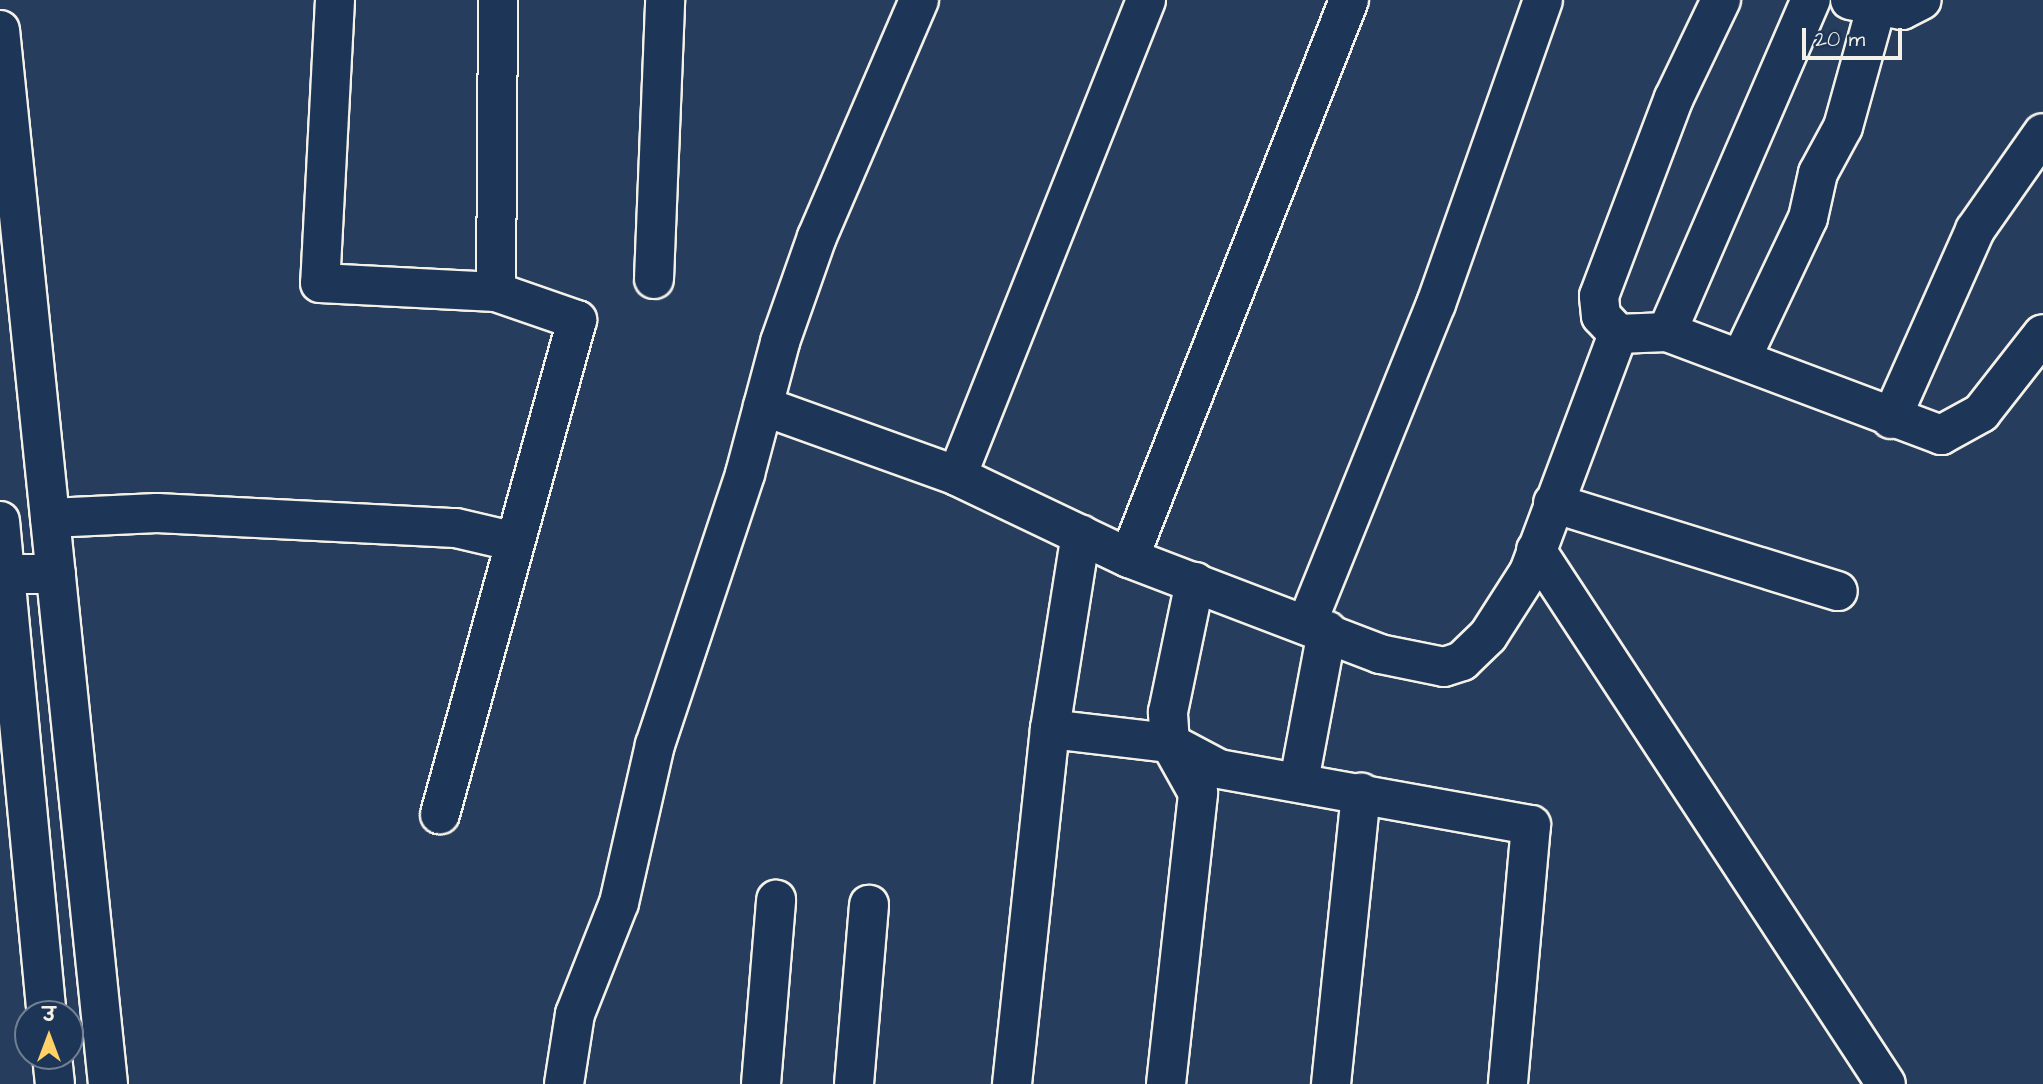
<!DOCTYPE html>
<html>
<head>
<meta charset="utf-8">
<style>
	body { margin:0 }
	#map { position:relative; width:2043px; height:1084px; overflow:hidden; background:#263d5d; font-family:"Architects Daughter","Playpen Sans Deva",sans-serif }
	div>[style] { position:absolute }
	.roads { filter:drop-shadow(2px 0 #f4f1e8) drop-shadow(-2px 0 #f4f1e8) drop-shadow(0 2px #f4f1e8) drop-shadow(0 -2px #f4f1e8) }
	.minor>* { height:38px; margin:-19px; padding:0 19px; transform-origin:19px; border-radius:19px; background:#1d3557 }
	.major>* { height:38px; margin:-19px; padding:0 19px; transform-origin:19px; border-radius:19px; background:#1d3557 }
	span { translate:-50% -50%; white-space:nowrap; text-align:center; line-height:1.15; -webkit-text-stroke:5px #1d3557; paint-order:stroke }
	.north { position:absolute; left:14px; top:1000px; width:70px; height:70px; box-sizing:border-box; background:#1d3557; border:2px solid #738091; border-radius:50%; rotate:0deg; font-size:19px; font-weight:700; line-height:28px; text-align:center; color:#f4f1e8 }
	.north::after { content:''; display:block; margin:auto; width:24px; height:32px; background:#ffd166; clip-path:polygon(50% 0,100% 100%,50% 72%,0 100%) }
	.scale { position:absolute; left:1802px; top:28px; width:100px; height:32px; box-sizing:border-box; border:4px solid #f4f1e8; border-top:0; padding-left:9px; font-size:21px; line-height:24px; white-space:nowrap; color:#f4f1e8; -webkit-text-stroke:5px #1d3557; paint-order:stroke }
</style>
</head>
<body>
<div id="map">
	<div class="roads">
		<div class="minor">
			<div style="left:335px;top:0;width:283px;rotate:93deg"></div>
			<div style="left:320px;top:283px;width:176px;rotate:2.9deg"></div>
			<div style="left:496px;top:292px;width:86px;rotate:19.1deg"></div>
			<div style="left:577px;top:320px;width:513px;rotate:105.5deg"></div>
			<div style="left:1850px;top:0;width:53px;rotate:10.9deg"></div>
			<div style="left:1902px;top:10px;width:22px;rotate:-27deg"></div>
			<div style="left:654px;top:279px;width:279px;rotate:-87.7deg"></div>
			<div style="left:496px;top:292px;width:292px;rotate:-89.6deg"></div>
			<div style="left:1667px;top:332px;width:362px;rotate:-66.6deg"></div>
			<div style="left:1618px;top:334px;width:25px;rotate:-133deg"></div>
			<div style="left:1601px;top:316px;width:20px;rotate:-96deg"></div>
			<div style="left:1599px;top:296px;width:212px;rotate:-69.3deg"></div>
			<div style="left:1674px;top:98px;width:109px;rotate:-64.4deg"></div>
			<div style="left:1742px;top:357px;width:154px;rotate:-64.6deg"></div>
			<div style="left:1808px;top:218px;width:46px;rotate:-77.5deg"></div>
			<div style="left:1818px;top:173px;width:52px;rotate:-61.5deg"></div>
			<div style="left:1843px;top:127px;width:123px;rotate:-74.5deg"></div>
			<div style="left:763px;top:406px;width:206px;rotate:19.8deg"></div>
			<div style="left:957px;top:476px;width:191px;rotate:25.5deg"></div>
			<div style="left:1129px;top:558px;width:269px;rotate:20.9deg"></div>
			<div style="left:1380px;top:654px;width:65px;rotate:11.5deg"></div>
			<div style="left:1444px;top:667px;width:19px;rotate:-18deg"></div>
			<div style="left:1462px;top:661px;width:36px;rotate:-44deg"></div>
			<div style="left:1488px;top:636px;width:76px;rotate:-57.4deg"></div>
			<div style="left:1529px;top:572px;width:254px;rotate:-69.5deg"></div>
			<div style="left:1618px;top:334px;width:49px;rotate:-2.3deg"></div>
			<div style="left:1667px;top:332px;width:293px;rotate:20.6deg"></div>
			<div style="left:1941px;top:435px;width:46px;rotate:-28.8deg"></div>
			<div style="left:1981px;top:413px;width:100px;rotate:-51.9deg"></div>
			<div style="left:1891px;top:419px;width:207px;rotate:-66deg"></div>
			<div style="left:1975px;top:230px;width:118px;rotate:-55deg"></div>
			<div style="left:957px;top:476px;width:512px;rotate:-68.34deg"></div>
			<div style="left:1553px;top:503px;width:298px;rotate:17.2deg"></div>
			<div style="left:50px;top:518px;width:107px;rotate:-2.7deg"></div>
			<div style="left:157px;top:513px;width:299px;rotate:2.9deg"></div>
			<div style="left:456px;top:528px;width:57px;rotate:13.1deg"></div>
			<div style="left:1536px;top:550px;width:638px;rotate:56.76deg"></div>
			<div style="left:1129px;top:558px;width:600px;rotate:-68.48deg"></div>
			<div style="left:0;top:574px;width:56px"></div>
			<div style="left:1307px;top:623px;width:344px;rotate:-68deg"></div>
			<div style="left:1436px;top:304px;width:322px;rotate:-70.6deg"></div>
			<div style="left:1050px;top:729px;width:121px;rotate:6.7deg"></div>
			<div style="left:1170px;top:743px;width:55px;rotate:28deg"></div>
			<div style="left:1219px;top:769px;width:317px;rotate:10.2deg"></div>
			<div style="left:1531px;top:825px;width:260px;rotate:95.1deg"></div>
			<div style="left:1299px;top:781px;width:153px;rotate:-79.4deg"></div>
			<div style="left:564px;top:1084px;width:71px;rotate:-81.1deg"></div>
			<div style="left:575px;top:1014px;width:119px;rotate:-68.4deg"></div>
			<div style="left:619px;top:903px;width:162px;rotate:-77.2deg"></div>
			<div style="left:655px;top:745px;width:286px;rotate:-71.6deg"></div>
			<div style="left:745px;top:474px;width:137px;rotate:-75.1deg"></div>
			<div style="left:780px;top:342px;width:111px;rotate:-70.6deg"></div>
			<div style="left:817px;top:237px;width:258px;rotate:-66.7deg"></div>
			<div style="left:761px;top:1084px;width:185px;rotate:-85.3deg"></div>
			<div style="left:854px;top:1084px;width:180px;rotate:-85.2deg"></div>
			<div style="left:1012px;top:1084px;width:357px;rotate:-83.9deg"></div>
			<div style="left:1050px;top:729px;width:197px;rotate:-81deg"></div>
			<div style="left:1166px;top:1084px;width:293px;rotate:-83.7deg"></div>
			<div style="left:1198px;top:793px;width:57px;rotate:-119.2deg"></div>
			<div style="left:1170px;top:743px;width:31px;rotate:-94deg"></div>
			<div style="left:1168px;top:712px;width:133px;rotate:-78.3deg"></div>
			<div style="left:1331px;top:1084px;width:293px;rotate:-84.1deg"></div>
		</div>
		<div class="major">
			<div style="left:0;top:30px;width:1060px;rotate:84.15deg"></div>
			<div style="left:0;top:521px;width:495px;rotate:84.6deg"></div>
			<div style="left:52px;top:1056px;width:28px;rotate:84deg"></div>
		</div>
	</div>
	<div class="north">उ</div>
	<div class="scale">20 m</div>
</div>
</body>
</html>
